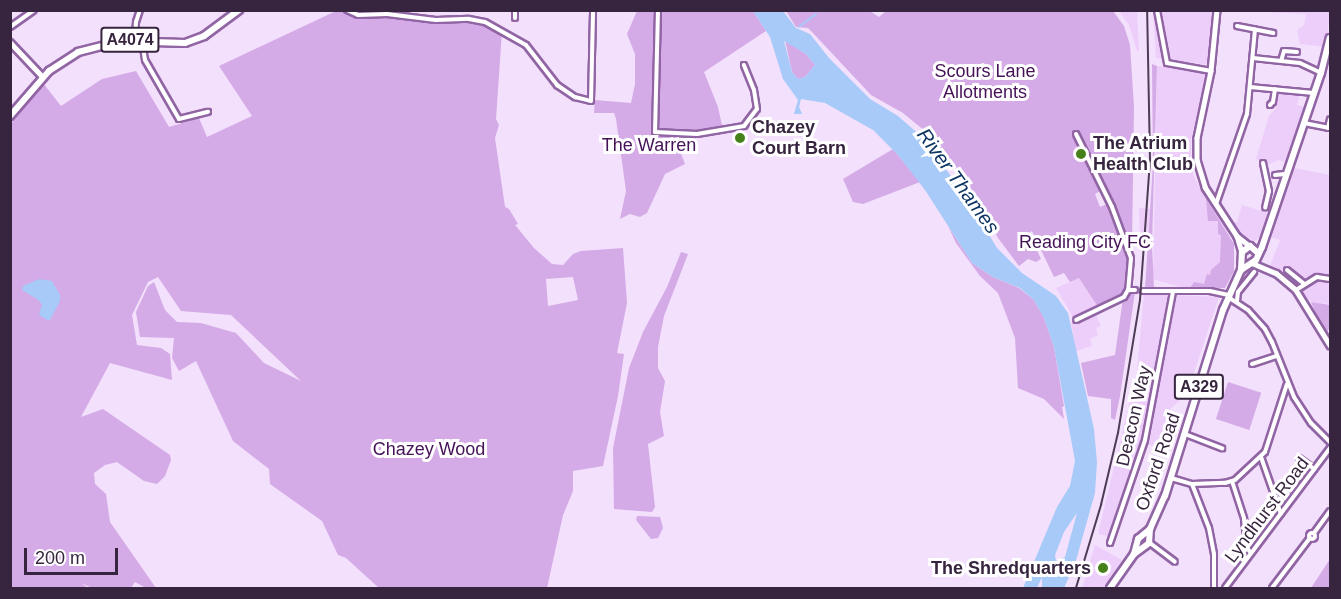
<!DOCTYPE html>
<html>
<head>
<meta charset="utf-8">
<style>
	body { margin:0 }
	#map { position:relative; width:1341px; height:599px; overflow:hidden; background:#f3e0fc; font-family:Helvetica,sans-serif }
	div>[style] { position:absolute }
	.built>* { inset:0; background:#edcefb }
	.green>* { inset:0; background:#d4aae7; transform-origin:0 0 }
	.water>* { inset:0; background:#a7caf8 }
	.stream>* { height:1.5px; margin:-0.75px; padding:0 0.75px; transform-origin:0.75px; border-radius:0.75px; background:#a7caf8 }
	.roads { filter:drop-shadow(2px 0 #9165a4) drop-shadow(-2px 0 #9165a4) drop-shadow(0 2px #9165a4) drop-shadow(0 -2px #9165a4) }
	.minor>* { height:4px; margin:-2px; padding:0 2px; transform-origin:2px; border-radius:2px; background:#fff }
	.minor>.ring { margin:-2px; padding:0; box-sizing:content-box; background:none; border:4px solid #fff; border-radius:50% }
	.tertiary>* { height:4.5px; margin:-2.25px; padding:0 2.25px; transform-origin:2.25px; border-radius:2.25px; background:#fff }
	.primary>* { height:6px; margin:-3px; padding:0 3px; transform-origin:3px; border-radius:3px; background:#fff }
	.rail>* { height:1.5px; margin:-0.75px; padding:0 0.75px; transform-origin:0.75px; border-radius:0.75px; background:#4e3c56 }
	.dots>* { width:16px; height:16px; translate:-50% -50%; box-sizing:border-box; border:3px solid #fff; border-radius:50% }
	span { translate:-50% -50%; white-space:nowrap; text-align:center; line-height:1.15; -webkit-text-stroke:6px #fff; paint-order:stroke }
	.shield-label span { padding:2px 4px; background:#fff; border:2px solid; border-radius:4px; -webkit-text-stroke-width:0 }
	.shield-label { font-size:16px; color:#37253f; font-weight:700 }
	.park-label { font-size:18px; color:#451258 }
	.poi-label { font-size:18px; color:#37253f; font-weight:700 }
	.left { translate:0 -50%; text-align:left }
	.right { translate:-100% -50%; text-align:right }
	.street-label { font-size:18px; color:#37253f }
	.water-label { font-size:20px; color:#0d3563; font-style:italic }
	.frame { position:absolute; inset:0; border:12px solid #37253f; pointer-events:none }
	.scale { position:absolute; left:24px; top:548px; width:94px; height:27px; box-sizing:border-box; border:3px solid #37253f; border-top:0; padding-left:8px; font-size:18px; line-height:21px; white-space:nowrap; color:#37253f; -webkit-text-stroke:4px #fff; paint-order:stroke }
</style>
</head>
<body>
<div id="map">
	<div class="built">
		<div style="clip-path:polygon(1119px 11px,1137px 11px,1139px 51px,1137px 51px,1129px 25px)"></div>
		<div style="clip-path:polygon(1153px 11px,1214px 11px,1209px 65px,1156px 58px)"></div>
		<div style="clip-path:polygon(1248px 11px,1330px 11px,1326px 47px,1300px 44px,1297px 30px,1304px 25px,1306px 14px)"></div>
		<div style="clip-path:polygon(1157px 66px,1207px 71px,1191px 139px,1191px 166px,1194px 177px,1234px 244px,1234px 271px,1225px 288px,1180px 287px,1153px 279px)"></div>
		<div style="clip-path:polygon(1278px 91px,1300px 93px,1297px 105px,1306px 107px,1285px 162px,1279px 160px,1269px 164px,1256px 159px,1269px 116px,1276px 108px)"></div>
		<div style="clip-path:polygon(1290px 167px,1330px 175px,1330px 304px,1311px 302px,1270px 266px,1280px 240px,1267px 236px)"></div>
		<div style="clip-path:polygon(1242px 205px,1268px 213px,1264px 233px,1255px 241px,1247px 238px,1232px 224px,1237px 222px)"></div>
		<div style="clip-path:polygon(1139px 208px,1150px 209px,1148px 234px,1140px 233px)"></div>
		<div style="clip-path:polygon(1079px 278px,1098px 307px,1099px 311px,1095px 313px,1101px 326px,1096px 328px,1098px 335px,1090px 339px,1092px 346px,1076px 351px,1071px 323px,1074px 319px,1056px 288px)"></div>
		<div style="clip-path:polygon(1144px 294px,1219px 297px,1187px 394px,1170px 409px,1158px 447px,1142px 443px,1112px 537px,1098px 534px,1137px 371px)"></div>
		<div style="clip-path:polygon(1095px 545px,1122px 560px,1103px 588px,1082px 588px)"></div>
	</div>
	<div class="green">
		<div style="clip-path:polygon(887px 10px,1113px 11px,1124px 26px,1130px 45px,1134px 107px,1132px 244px,1129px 245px,1105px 188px,1095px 194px,1100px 207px,1109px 203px,1129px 255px,1123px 294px,1098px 307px,1079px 278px,1070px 282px,1064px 273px,1054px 277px,1032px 231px,1029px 233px,1041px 259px,1036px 262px,1028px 259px,1019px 266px,998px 238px,971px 189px,926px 132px,903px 113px,871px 95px,812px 32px,808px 28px,796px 27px,786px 11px,870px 11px,879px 17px)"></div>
		<div style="clip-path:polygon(evenodd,336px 11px,345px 11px,355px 16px,376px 15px,486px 23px,502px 31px,496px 119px,499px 125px,495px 138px,505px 207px,509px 209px,518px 224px,515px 225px,534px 248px,552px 264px,563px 265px,573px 254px,581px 251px,623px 248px,627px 303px,617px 353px,624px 354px,618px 396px,603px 466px,573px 471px,573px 491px,563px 515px,547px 588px,379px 588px,346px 558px,338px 555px,322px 521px,270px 484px,269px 469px,233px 441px,196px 361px,179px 371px,172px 358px,174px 338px,140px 337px,136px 312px,148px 286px,154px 282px,165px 310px,177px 322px,201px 323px,236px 333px,264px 363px,301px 381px,231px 315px,181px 311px,158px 277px,148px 282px,132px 315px,137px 345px,161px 348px,170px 354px,172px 380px,110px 363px,81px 417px,103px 409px,170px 455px,171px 460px,165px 476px,157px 484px,144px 481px,117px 462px,105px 465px,94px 473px,95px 484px,106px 494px,110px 522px,156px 588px,146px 588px,135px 582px,131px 588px,92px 588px,81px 583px,88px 588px,11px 588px,11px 124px,43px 83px,61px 106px,102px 79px,136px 71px,169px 127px,199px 118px,207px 137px,252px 116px,219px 66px,336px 11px,573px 277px,578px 300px,548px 306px,546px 279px,573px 277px)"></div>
		<div style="clip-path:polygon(637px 11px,753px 11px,766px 31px,704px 72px,718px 107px,723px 130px,699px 134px,680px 132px,699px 137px,678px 146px,685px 164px,665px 174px,647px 213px,640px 217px,630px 214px,620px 219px,626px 191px,616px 119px,614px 113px,594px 113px,595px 100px,631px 103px,635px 84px,635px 54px,627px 34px)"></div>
		<div style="clip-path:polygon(785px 40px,806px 54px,815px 65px,805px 77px,798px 79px,792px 72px)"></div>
		<div style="clip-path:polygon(1152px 64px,1157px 66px,1152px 245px,1154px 289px,1145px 289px,1153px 164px)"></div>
		<div style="clip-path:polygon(893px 149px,920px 182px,863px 204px,853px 202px,843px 179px)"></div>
		<div style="clip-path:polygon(1206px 199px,1234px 244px,1234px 271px,1225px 288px,1190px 288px,1194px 282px,1204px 284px,1207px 274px,1210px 275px,1211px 270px,1220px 262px,1221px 235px,1218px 234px,1218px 221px,1208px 221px)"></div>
		<div style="clip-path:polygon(948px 226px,972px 263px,993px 277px,1019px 288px,1034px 300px,1044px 318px,1054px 347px,1064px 406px,1062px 407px,1064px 419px,1044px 399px,1018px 388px,1015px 338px,998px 293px,980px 276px,956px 243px)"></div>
		<div style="clip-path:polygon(681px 252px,688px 254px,664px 316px,658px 347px,658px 368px,665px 381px,660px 412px,664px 436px,648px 444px,655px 507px,652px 512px,614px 509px,613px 448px,629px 368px,643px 332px,667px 287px)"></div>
		<div style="clip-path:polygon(1135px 292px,1120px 396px,1115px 420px,1111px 418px,1111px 399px,1088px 396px,1081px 363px,1115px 355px,1123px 298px)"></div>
		<div style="clip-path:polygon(1311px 302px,1330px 305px,1330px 327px,1325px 335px)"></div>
		<div style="left:1228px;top:382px;width:35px;height:39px;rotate:18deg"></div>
		<div style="clip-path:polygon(637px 516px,660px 517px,663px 528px,658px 538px,651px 539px,636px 520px)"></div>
		<div style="clip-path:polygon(1330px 559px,1330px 588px,1311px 588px)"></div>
	</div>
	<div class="water">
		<div style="clip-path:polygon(evenodd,753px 11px,783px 11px,796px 28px,810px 34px,829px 58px,870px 99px,898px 116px,922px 137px,965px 195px,997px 248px,1022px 273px,1056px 296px,1068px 313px,1094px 429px,1097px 462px,1095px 493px,1075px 564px,1064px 588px,1042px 588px,1042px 577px,1037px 588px,1023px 588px,1057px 507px,1070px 486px,1075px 461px,1054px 347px,1044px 318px,1034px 300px,1020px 288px,993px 277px,972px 263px,925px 190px,898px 155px,873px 130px,825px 103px,801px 99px,799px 107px,802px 114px,794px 114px,798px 100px,783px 79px,770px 37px,753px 11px,784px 41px,806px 54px,815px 65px,805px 77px,798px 79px,792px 72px,784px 41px,753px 11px,1077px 513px,1065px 557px,1056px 561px,1055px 555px,1064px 532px,1077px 513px)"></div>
		<div style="clip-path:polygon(39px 279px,52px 281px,60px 295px,60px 301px,50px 320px,47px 320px,39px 315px,42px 304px,37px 299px,22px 290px,23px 286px)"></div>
	</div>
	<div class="stream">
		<div style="left:819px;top:11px;width:1px;rotate:-90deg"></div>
		<div style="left:799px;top:27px;width:21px;rotate:-37deg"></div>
	</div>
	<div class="roads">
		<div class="minor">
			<div style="left:347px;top:10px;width:12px;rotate:24deg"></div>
			<div style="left:358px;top:15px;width:29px;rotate:-2deg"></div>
			<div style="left:387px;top:14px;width:49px;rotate:7deg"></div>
			<div style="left:436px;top:20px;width:33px;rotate:-2deg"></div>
			<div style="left:469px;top:19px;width:16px;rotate:11deg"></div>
			<div style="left:485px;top:22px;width:47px;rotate:29.3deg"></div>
			<div style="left:526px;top:45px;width:51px;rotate:52.2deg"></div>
			<div style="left:557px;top:85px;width:22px;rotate:34deg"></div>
			<div style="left:575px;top:97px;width:16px;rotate:14deg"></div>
			<div style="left:591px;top:101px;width:91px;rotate:-88.7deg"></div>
			<div style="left:658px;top:10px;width:122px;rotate:91.4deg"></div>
			<div style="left:655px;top:132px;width:42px;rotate:2.7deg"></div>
			<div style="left:697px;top:134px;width:48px;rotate:-9.7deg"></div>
			<div style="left:744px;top:126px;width:21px;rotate:-53deg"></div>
			<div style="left:757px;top:109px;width:19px;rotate:-99deg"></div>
			<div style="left:754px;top:90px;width:27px;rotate:-112deg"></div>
			<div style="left:1157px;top:10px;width:54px;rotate:79.3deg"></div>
			<div style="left:1167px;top:63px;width:45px;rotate:10.3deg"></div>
			<div style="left:515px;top:18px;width:8px;rotate:-90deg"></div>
			<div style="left:1237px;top:26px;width:37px;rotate:11deg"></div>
			<div style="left:10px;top:27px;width:29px;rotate:-35deg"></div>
			<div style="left:135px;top:40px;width:18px;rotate:-87deg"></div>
			<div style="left:136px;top:22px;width:13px;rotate:-72deg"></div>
			<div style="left:142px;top:41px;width:19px;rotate:81deg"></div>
			<div style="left:145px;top:60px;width:68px;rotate:60deg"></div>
			<div style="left:179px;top:119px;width:30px;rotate:-14deg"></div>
			<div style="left:1253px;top:58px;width:47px;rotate:6.1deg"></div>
			<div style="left:1300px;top:63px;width:23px;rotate:25deg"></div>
			<div style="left:1281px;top:61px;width:10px;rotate:-73deg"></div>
			<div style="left:1284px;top:51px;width:13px;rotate:4deg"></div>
			<div style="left:1250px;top:87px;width:64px;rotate:5.4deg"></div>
			<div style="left:1270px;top:105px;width:4px;rotate:-45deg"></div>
			<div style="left:1273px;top:102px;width:13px;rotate:-81deg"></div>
			<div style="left:1304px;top:123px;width:26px;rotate:11deg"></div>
			<div style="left:1328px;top:128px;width:9px;rotate:-77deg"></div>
			<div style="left:1076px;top:134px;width:81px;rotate:63.7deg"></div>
			<div style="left:1112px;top:207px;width:54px;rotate:69.6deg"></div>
			<div style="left:1131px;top:258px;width:32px;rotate:95deg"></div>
			<div style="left:1128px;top:290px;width:8px;rotate:120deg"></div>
			<div style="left:1124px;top:297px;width:53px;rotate:154.4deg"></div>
			<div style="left:1263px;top:163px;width:29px;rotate:78deg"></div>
			<div style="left:1269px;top:191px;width:17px;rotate:103deg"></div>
			<div style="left:1275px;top:175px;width:10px;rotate:-6deg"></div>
			<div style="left:1216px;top:204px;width:95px;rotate:-71deg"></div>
			<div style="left:1247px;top:114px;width:85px;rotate:-84.6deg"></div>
			<div style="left:1287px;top:270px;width:22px;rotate:39deg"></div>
			<div style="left:1128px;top:290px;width:7px"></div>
			<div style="left:1296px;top:290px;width:25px;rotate:-32deg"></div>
			<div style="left:1317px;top:277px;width:13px;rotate:9deg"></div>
			<div style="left:1143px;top:291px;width:67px"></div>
			<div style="left:1210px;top:291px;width:19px;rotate:12deg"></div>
			<div style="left:1228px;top:297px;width:24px;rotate:33deg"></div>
			<div style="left:1248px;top:310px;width:25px;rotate:48deg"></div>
			<div style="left:1265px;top:329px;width:15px;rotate:62deg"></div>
			<div style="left:1272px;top:342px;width:59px;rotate:68.2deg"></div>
			<div style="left:1294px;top:397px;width:31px;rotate:57deg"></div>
			<div style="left:1311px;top:423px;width:27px;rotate:45deg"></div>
			<div style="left:1237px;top:301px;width:9px;rotate:-84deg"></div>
			<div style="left:1238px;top:292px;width:26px;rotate:-51deg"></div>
			<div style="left:1252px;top:364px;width:26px;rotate:-18deg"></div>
			<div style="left:1185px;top:434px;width:40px;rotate:21deg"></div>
			<div style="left:1261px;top:457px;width:60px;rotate:70.7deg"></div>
			<div style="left:1299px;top:458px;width:19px;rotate:36deg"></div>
			<div style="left:1171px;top:478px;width:22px;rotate:16deg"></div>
			<div style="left:1192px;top:484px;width:33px;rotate:-2deg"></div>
			<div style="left:1225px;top:483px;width:10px;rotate:-17deg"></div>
			<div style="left:1235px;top:480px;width:41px;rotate:-43deg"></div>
			<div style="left:1265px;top:452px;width:71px;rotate:-72.1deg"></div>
			<div style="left:1232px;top:481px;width:40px;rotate:72deg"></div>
			<div style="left:1244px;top:519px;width:29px;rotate:84deg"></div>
			<div style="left:1247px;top:548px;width:6px;rotate:51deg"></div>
			<div style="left:1192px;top:484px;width:47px;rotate:68.9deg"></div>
			<div style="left:1209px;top:528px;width:26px;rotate:79deg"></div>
			<div style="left:1214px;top:554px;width:34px;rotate:90deg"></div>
			<div class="ring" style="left:1309px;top:533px;width:2px;height:2px"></div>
			<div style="left:1314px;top:533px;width:27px;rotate:-54deg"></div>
			<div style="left:1110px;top:543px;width:109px;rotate:-71.2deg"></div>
			<div style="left:1145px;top:440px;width:151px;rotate:-79.3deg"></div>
			<div style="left:1150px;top:543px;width:31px;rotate:37deg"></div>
			<div style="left:1225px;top:588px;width:175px;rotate:-53.1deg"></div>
			<div style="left:1272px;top:588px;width:63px;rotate:-52.8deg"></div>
		</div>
		<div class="tertiary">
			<div style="left:1217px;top:10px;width:61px;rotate:95.6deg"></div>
			<div style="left:1211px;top:71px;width:68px;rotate:101.8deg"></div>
			<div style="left:1197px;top:138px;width:22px;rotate:90deg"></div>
			<div style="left:1197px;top:160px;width:28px;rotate:73deg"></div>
			<div style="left:1205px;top:187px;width:59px;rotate:56.9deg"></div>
			<div style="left:1237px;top:236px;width:17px;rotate:73deg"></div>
			<div style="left:10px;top:42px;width:48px;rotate:46.7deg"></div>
			<div style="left:1237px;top:236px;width:16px;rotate:38deg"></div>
			<div style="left:1252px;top:263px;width:26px;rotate:23deg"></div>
			<div style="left:1276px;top:273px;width:26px;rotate:40deg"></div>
			<div style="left:1296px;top:290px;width:65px;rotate:58.3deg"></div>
		</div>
		<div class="primary">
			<div style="left:10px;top:116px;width:60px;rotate:-49.1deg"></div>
			<div style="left:49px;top:71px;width:35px;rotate:-33deg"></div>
			<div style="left:78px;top:52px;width:44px;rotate:-14.3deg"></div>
			<div style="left:121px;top:41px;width:64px;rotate:1.8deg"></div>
			<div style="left:185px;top:43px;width:20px;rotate:-20deg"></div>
			<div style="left:204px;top:36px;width:44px;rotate:-36.6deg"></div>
			<div style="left:1241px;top:270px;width:18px;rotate:-34deg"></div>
			<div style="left:1256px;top:260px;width:14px;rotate:-65deg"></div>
			<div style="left:1262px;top:247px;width:184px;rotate:-71.3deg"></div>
			<div style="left:1321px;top:73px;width:36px;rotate:-76deg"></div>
			<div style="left:1134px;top:554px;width:19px;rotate:-36deg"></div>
			<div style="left:1149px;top:543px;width:14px;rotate:-86deg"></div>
			<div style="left:1150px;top:529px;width:36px;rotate:-66deg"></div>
			<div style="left:1165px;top:496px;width:195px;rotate:-72.7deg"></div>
			<div style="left:1223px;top:310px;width:44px;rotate:-65.8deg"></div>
			<div style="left:1241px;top:270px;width:18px;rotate:-87deg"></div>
			<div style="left:1242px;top:252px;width:10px;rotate:-37deg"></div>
			<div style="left:1250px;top:246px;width:11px;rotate:41deg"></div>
			<div style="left:1110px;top:588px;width:42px;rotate:-54.8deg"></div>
			<div style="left:1134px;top:554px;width:16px;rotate:-75deg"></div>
			<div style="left:1138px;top:539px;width:16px;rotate:-40deg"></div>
		</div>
	</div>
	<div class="rail">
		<div style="left:1076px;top:588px;width:87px;rotate:-73.2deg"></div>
		<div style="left:1101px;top:505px;width:74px;rotate:-76.7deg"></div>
		<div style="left:1118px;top:433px;width:135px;rotate:-80.6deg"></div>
		<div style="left:1140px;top:300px;width:140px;rotate:-85.9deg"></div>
		<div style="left:1150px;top:160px;width:150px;rotate:-91.1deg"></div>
	</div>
	<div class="dots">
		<div style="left:740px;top:138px;background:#46801a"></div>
		<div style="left:1081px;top:154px;background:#46801a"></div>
		<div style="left:1103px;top:568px;background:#46801a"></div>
	</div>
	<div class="shield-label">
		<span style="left:130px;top:40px">A4074</span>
		<span style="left:1199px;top:387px">A329</span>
	</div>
	<div class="park-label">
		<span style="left:985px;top:82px">Scours Lane<br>Allotments</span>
		<span style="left:649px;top:145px">The Warren</span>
		<span style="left:1085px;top:242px">Reading City FC</span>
		<span style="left:429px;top:449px">Chazey Wood</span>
	</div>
	<div class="poi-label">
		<span class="left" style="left:752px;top:138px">Chazey<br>Court Barn</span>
		<span class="left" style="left:1093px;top:154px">The Atrium<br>Health Club</span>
		<span class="right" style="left:1091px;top:568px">The Shredquarters</span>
	</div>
	<div class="street-label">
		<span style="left:1134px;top:416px;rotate:-77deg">Deacon Way</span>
		<span style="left:1158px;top:462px;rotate:-71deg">Oxford Road</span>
		<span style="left:1267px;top:510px;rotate:-53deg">Lyndhurst Road</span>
	</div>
	<div class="water-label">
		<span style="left:958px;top:181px;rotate:54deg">River Thames</span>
	</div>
	<div class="frame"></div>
	<div class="scale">200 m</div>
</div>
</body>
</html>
